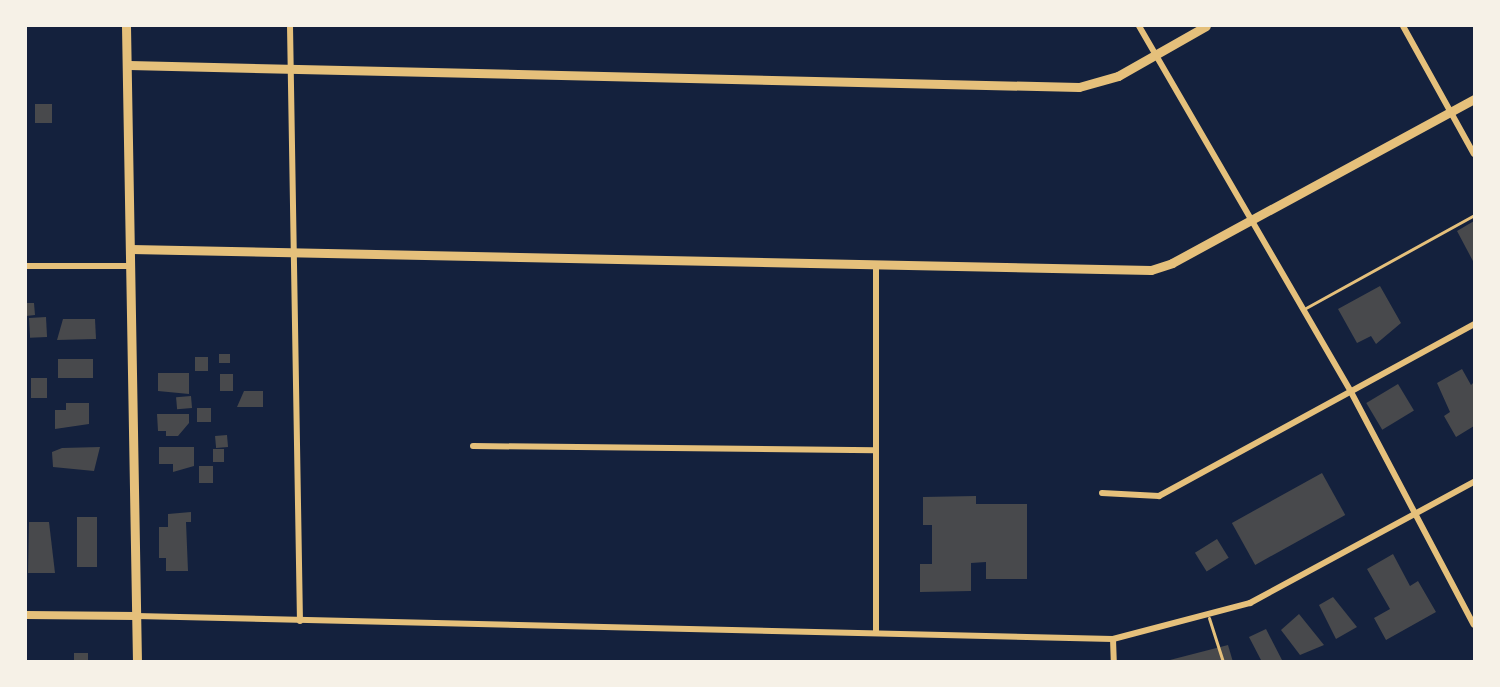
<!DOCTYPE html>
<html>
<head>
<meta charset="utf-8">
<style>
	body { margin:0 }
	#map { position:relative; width:1500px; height:687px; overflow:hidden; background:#14213d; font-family:"Crimson Pro",serif }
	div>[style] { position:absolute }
	.building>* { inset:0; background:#48494c; transform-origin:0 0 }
	.service>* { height:3px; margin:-1.5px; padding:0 1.5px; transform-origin:1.5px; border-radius:1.5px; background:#e5c07b }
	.minor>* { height:6px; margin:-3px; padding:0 3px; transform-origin:3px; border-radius:3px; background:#e5c07b }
	.tertiary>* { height:8px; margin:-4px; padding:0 4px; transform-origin:4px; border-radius:4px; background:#e5c07b }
	.primary>* { height:9px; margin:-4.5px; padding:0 4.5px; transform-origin:4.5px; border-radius:4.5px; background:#e5c07b }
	span { translate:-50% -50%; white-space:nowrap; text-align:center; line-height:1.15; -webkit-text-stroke:6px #f6f1e7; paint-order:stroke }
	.frame { position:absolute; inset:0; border:27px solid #f6f1e7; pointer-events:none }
</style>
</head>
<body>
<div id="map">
	<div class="building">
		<div style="left:35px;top:104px;width:17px;height:19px"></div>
		<div style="clip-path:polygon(1474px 221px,1474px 263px,1457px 231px)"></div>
		<div style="clip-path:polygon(1380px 286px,1401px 323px,1376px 344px,1371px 336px,1357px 343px,1338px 309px)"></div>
		<div style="clip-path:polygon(26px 303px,34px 303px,35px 315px,26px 316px)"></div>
		<div style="left:46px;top:317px;width:20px;height:17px;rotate:87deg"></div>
		<div style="clip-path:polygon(63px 319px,95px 319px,96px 339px,57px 340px)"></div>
		<div style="left:219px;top:354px;width:11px;height:9px"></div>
		<div style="left:195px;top:357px;width:13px;height:14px"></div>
		<div style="left:58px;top:359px;width:35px;height:19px"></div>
		<div style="clip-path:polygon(1462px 369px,1471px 385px,1474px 382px,1474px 426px,1456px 437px,1444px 416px,1450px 412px,1437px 383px)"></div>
		<div style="clip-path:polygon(158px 373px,189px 373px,189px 394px,158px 391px)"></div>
		<div style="left:220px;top:374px;width:13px;height:17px"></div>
		<div style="left:31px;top:378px;width:16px;height:20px"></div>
		<div style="left:1398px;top:384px;width:31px;height:37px;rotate:59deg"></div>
		<div style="clip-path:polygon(244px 391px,263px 391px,263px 407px,237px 407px)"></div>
		<div style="left:191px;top:396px;width:12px;height:15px;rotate:85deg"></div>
		<div style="clip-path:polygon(66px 403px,89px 403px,89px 424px,55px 429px,55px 410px,66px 410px)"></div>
		<div style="left:211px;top:408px;width:14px;height:14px;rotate:90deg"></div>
		<div style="clip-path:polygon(157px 414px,189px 414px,189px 423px,178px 436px,166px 436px,166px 431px,158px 431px)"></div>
		<div style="left:227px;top:435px;width:12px;height:12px;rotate:85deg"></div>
		<div style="clip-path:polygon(100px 447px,94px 471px,53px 467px,52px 452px,62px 448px)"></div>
		<div style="clip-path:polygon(159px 447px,194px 447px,194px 466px,173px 472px,173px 464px,159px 464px)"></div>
		<div style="left:213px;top:449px;width:11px;height:13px"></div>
		<div style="left:199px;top:466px;width:14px;height:17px"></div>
		<div style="left:1322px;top:473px;width:48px;height:103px;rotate:61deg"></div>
		<div style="clip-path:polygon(976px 496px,976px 504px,1027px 504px,1027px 579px,986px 579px,986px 562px,971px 563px,971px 591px,920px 592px,920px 564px,932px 564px,932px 525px,923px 525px,923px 497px)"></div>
		<div style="clip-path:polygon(191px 512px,191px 522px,186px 522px,188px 571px,166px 571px,166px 558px,159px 558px,159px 527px,168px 527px,168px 514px)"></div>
		<div style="left:77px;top:517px;width:20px;height:50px"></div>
		<div style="clip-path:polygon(29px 522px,49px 522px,55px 573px,28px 573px)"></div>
		<div style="left:1217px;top:539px;width:22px;height:26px;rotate:58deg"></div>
		<div style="clip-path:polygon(1393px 554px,1410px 586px,1418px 581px,1436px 612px,1386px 640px,1374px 618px,1390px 609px,1367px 569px)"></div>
		<div style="clip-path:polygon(1333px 597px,1357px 627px,1336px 639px,1319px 605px)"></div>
		<div style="clip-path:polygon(1299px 614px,1324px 645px,1300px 655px,1281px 630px)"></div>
		<div style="clip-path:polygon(1266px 629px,1283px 662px,1262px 662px,1249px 637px)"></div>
		<div style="clip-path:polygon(1228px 645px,1233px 662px,1166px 662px,1166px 661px)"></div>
		<div style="left:74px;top:653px;width:14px;height:9px"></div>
	</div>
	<div class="service">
		<div style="left:1304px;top:309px;width:194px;rotate:-28.9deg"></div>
		<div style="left:1209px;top:618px;width:46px;rotate:72.3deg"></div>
	</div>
	<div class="minor">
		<div style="left:290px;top:26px;width:595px;rotate:89.04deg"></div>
		<div style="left:1139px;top:26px;width:423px;rotate:59.9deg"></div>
		<div style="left:1351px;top:392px;width:263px;rotate:62.2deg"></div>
		<div style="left:1403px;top:26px;width:146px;rotate:61deg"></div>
		<div style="left:876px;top:265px;width:366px;rotate:90deg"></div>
		<div style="left:26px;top:266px;width:105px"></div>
		<div style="left:473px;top:446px;width:402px;rotate:0.6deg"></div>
		<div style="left:1102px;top:493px;width:57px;rotate:3deg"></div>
		<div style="left:1159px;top:496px;width:359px;rotate:-28.6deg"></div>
		<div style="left:136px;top:616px;width:977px;rotate:1.35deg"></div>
		<div style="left:1113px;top:639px;width:142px;rotate:-14.7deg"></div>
		<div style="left:1250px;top:603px;width:255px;rotate:-28.4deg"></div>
		<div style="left:1113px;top:639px;width:23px;rotate:88deg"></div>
	</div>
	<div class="tertiary">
		<div style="left:26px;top:615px;width:110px;rotate:0.5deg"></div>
	</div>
	<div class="primary">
		<div style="left:126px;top:26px;width:636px;rotate:89.01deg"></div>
		<div style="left:129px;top:65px;width:950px;rotate:1.33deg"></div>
		<div style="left:1079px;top:87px;width:41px;rotate:-15.8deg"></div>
		<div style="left:1118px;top:76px;width:101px;rotate:-29.6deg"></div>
		<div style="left:131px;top:249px;width:1020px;rotate:1.18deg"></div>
		<div style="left:1151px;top:270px;width:22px;rotate:-18deg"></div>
		<div style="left:1172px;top:263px;width:344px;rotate:-28.5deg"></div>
	</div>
	<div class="frame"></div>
</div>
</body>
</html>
